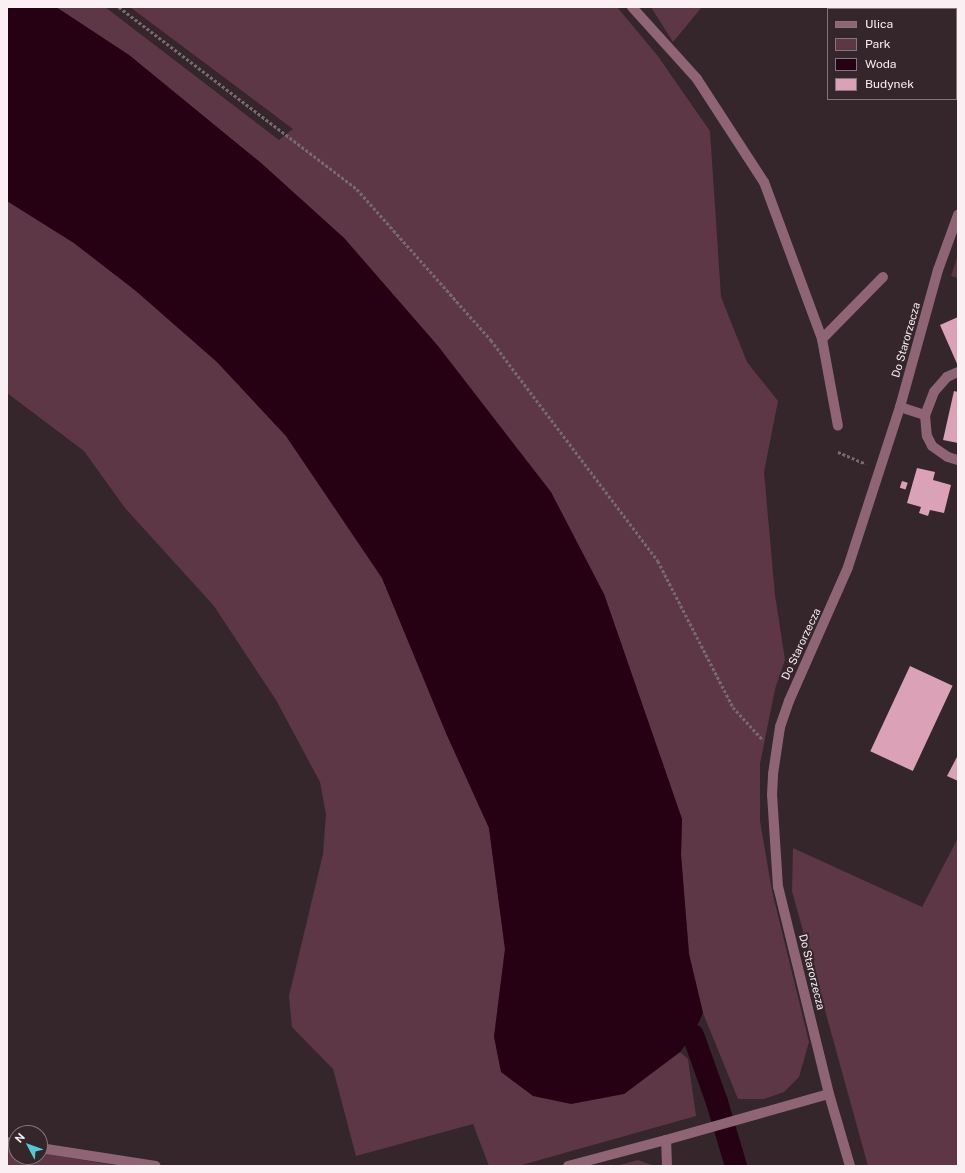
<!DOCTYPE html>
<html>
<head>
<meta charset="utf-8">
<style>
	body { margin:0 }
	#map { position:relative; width:965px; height:1173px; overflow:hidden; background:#34262b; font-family:"Public Sans",sans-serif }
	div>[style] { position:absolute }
	.green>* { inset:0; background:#5e3747 }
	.water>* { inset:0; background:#260013 }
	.canal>* { height:22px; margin:-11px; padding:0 11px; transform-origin:11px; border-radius:11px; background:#260013 }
	.building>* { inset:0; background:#daa1b7; transform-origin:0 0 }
	.path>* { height:2.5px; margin-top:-1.25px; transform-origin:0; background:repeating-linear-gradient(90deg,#766a6e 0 3px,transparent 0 5px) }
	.minor>* { height:10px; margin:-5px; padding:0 5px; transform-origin:5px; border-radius:5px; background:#8f6575 }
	span { translate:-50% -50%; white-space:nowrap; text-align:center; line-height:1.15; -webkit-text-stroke:4px #34262b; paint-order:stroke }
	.street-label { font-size:11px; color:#faf0f4 }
	.frame { position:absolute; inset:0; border:8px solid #faf0f4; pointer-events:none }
	.legend { position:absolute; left:827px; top:8px; width:130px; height:92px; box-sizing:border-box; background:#34262b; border:1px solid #83777b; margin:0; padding:5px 7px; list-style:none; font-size:12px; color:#faf0f4 }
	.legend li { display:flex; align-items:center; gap:8px; height:20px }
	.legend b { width:20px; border:1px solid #83777b }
	.north { position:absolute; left:8px; top:1125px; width:40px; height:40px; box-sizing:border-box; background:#34262b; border:1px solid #83777b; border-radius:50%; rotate:311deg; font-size:11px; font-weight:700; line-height:16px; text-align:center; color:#faf0f4 }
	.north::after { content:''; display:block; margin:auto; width:14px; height:18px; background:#52cbd7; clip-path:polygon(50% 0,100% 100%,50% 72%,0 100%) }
</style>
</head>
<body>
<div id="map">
	<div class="green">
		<div style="clip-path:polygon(56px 7px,105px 7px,279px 140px,293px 129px,130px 7px,617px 7px,657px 55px,710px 131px,721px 297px,747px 362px,778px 401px,764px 472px,775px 595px,785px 660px,775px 689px,760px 764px,760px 821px,772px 891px,809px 1042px,799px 1077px,784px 1092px,764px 1099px,738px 1099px,703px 1013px,689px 954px,681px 855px,682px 819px,604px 594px,438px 346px,344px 238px,261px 163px,129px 55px)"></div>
		<div style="clip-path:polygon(651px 7px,702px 7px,673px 42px)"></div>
		<div style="clip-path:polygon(7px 201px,74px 243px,136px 291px,217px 362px,286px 436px,382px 578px,446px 733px,489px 828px,505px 949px,494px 1037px,624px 1094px,680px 1052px,688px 1059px,696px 1116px,518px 1166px,489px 1166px,473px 1124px,356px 1156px,333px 1069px,292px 1027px,289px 996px,323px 854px,326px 814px,320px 782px,276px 700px,214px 606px,125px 508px,84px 451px,7px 393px)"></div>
		<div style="clip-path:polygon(958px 255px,958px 278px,951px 276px)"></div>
		<div style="clip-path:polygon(958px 838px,958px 1166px,868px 1166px,792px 891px,793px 848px,922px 907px)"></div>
		<div style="clip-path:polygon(7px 1148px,16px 1149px,16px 1157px,40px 1157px,40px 1153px,119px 1166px,7px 1166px)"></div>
		<div style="clip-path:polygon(638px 1160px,654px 1166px,616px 1166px)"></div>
	</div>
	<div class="water">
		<div style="clip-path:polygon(7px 7px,56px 7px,129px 55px,261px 163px,344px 238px,438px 346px,551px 492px,604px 594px,682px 819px,681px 855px,689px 954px,703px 1013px,693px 1035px,680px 1052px,624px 1094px,571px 1104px,533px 1096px,501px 1072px,494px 1037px,505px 949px,489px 828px,446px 733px,382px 578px,286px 436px,217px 362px,136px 291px,74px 243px,7px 201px)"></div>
	</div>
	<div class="canal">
		<div style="left:693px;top:1035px;width:71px;rotate:70.3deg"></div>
		<div style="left:717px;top:1102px;width:67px;rotate:73.5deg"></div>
	</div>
	<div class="building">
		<div style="clip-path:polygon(958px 317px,958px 366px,940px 325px)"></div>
		<div style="clip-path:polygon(954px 391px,958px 392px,958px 443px,943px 440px)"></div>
		<div style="clip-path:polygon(917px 468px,935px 472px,933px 480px,951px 485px,944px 513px,930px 510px,928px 516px,919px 513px,921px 507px,907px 503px)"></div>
		<div style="left:902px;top:481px;width:6px;height:7px;rotate:18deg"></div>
		<div style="left:910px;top:666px;width:47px;height:94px;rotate:25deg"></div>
		<div style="clip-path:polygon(958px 755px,958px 781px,947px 776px)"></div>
	</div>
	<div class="path">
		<div style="left:119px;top:7px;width:300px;rotate:37.4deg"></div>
		<div style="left:357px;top:189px;width:202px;rotate:48.4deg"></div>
		<div style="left:491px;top:340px;width:277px;rotate:52.9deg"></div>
		<div style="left:658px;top:561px;width:164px;rotate:62.8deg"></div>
		<div style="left:733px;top:707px;width:45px;rotate:47.7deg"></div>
		<div style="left:838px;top:452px;width:30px;rotate:23deg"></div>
	</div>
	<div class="minor">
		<div style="left:632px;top:7px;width:97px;rotate:47.9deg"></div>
		<div style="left:697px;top:79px;width:123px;rotate:57deg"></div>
		<div style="left:764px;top:182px;width:167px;rotate:69.7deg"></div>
		<div style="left:822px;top:339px;width:88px;rotate:79.6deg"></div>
		<div style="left:822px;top:339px;width:87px;rotate:-45.5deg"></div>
		<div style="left:958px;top:372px;width:12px;rotate:156deg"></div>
		<div style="left:947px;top:377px;width:20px;rotate:131deg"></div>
		<div style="left:934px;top:392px;width:25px;rotate:111deg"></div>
		<div style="left:925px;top:415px;width:21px;rotate:85deg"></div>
		<div style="left:927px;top:436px;width:11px;rotate:63deg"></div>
		<div style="left:932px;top:446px;width:19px;rotate:35deg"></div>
		<div style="left:948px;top:457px;width:10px;rotate:17deg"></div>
		<div style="left:900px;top:407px;width:26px;rotate:18deg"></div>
		<div style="left:7px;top:1142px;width:9px;rotate:13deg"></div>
		<div style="left:40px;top:1148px;width:117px;rotate:8.8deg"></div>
		<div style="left:568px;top:1166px;width:101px;rotate:-14.9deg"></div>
		<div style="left:667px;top:1166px;width:26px;rotate:-92deg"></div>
		<div style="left:666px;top:1140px;width:169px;rotate:-15.8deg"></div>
		<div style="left:850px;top:1166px;width:75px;rotate:-106.3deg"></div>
		<div style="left:829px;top:1094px;width:213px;rotate:-103.8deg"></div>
		<div style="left:778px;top:887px;width:92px;rotate:-93.7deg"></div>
		<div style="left:772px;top:795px;width:21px;rotate:-87deg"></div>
		<div style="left:773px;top:774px;width:48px;rotate:-81.5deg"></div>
		<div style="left:780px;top:727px;width:28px;rotate:-71deg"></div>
		<div style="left:789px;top:701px;width:146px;rotate:-66.2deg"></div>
		<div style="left:848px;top:567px;width:168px;rotate:-72deg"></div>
		<div style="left:900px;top:407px;width:142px;rotate:-74.5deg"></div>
		<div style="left:938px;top:270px;width:59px;rotate:-70deg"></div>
	</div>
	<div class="street-label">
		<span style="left:906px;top:340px;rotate:-74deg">Do Starorzecza</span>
		<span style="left:801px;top:644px;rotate:-65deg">Do Starorzecza</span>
		<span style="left:812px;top:972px;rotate:76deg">Do Starorzecza</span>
	</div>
	<div class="frame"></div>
	<ul class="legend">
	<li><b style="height:5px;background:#8f6575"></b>Ulica</li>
	<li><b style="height:11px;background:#5e3747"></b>Park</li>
	<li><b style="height:11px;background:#260013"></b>Woda</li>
	<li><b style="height:11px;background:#daa1b7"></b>Budynek</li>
	</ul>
	<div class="north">N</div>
</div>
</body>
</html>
